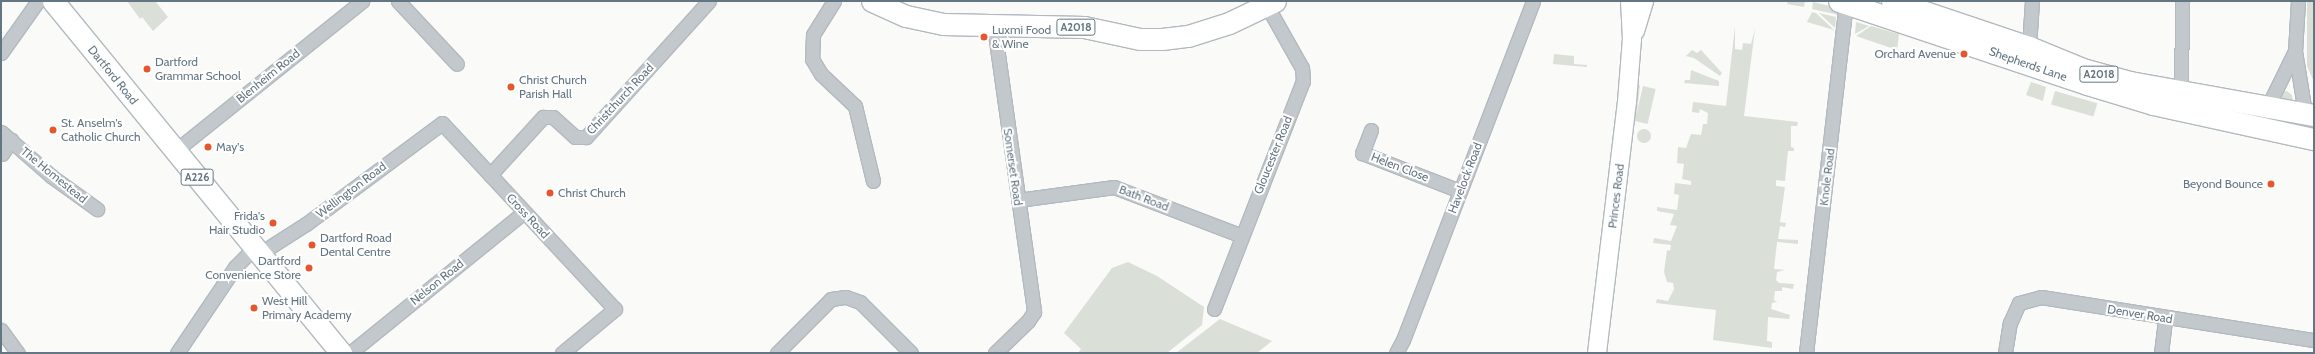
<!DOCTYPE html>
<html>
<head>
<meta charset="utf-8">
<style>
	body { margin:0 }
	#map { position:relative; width:2315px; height:354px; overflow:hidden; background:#fafaf8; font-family:Cabin,sans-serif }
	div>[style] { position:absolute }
	.green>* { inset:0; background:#dadfd7; transform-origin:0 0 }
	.round { border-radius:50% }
	.roads { filter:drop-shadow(1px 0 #b3babf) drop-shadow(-1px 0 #b3babf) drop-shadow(0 1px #b3babf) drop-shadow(0 -1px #b3babf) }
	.minor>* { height:13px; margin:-6.5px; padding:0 6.5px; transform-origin:6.5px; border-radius:6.5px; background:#c3c8cc }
	.secondary>* { height:18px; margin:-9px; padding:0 9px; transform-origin:9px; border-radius:9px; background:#fff }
	.primary>* { height:21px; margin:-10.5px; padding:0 10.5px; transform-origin:10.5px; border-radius:10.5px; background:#fff }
	.dots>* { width:11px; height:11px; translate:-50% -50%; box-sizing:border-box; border:2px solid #fff; border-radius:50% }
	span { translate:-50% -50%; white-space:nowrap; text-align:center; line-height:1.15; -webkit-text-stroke:4px #fff; paint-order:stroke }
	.shield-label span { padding:1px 3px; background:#fff; border:1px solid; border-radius:3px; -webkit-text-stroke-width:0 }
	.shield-label { font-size:11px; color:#657683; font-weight:700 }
	.poi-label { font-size:12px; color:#657683 }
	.left { translate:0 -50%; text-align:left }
	.right { translate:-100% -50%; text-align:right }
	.street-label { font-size:12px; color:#657683 }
	.frame { position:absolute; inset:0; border:2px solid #657683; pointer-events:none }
</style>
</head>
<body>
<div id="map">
	<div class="green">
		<div style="clip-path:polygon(127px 1px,155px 1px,168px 17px,153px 31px,142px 17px,140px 19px)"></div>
		<div style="clip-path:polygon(1788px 1px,1805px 1px,1804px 7px,1787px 4px)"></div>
		<div style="clip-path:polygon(2307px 1px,2314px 1px,2314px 82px,2307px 66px)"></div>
		<div style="clip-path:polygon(1813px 2px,1830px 6px,1839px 15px,1812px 9px)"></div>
		<div style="clip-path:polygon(1812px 12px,1816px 13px,1834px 30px,1807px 22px)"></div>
		<div style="clip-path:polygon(1819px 13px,1836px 17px,1835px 28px)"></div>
		<div style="clip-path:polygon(1856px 22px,1869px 26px,1855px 34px)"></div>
		<div style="clip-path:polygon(1735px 26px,1735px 49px,1742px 50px,1743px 43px,1751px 44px,1755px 29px,1744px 116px,1798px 122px,1797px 126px,1791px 126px,1791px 147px,1794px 148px,1794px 151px,1788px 151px,1785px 181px,1776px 180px,1776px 186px,1785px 187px,1780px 222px,1786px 223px,1785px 227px,1780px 226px,1778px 239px,1798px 240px,1798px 244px,1777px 242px,1774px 269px,1785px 270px,1777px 272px,1776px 280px,1779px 283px,1794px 284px,1793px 289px,1782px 287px,1782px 291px,1775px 291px,1774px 300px,1777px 302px,1772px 303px,1771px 309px,1790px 315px,1789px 319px,1768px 317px,1767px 341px,1772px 342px,1772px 348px,1713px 340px,1716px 310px,1656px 303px,1657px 299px,1668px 301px,1674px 289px,1673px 283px,1667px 282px,1664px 272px,1667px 250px,1670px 251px,1671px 245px,1653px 243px,1654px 238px,1671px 241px,1677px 226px,1670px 225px,1674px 214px,1657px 211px,1657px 207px,1677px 210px,1679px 195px,1674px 194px,1675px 183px,1691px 185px,1691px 181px,1682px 179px,1684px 164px,1677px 163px,1678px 147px,1686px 148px,1691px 134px,1701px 135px,1703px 124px,1707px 124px,1708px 113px,1700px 109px,1699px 113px,1692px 112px,1693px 102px,1726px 106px)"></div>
		<div style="clip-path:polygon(1871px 26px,1899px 34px,1897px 50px,1856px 36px)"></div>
		<div style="clip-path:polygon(1692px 50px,1697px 53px,1701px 50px,1722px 73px,1720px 76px,1694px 58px,1686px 56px)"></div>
		<div style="clip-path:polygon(1554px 54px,1574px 56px,1574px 64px,1587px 65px,1587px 67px,1553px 64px)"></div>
		<div style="clip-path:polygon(1691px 70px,1719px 81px,1719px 86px,1684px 83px,1685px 80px,1690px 80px)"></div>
		<div style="clip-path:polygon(2031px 82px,2046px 87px,2043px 101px,2026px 95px)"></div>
		<div style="clip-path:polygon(1640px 85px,1636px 121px,1633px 119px,1636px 87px)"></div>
		<div style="left:1643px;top:86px;width:13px;height:36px;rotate:13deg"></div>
		<div style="left:2055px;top:91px;width:44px;height:14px;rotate:16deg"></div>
		<div style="clip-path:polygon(2287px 91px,2292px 95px,2294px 108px,2277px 97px,2281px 92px)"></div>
		<div class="round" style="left:1637px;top:129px;width:14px;height:14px"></div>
		<div style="clip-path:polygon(1128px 262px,1157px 276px,1204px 307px,1202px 325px,1167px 353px,1078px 353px,1081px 349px,1064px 333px,1112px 268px)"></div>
		<div style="clip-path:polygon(1220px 319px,1272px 341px,1257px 353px,1176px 353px)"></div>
	</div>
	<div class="roads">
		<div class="minor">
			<div style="left:398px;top:1px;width:86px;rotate:46.9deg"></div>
			<div style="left:834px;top:1px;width:40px;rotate:122deg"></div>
			<div style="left:813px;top:35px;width:24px;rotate:92deg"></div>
			<div style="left:812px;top:59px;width:17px;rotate:59deg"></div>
			<div style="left:821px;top:74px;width:47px;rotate:43.3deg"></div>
			<div style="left:855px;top:106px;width:77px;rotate:76.5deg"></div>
			<div style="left:2298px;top:1px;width:50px;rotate:93.4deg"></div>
			<div style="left:2295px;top:51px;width:63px;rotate:80.8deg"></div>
			<div style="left:2305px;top:113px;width:7px;rotate:45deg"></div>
			<div style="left:994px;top:26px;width:289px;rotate:82deg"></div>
			<div style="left:1034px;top:312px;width:11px;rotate:124deg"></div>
			<div style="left:1028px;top:321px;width:46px;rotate:135.9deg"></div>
			<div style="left:2029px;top:47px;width:46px;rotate:-86.3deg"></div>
			<div style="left:1px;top:53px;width:64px;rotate:-54.6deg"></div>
			<div style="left:2181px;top:98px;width:97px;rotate:-89.4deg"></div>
			<div style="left:2265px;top:112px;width:68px;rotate:-63.8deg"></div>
			<div style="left:1371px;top:130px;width:25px;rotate:111deg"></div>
			<div style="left:1362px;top:153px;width:105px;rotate:21.2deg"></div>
			<div style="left:1px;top:132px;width:67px;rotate:41.3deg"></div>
			<div style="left:51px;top:176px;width:57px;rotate:35.7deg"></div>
			<div style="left:175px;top:151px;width:240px;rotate:-38.7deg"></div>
			<div style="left:2px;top:154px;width:17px;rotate:-57deg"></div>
			<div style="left:490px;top:175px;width:79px;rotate:-47.6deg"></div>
			<div style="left:543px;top:117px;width:10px"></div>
			<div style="left:553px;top:117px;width:30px;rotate:42deg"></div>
			<div style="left:575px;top:137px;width:11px"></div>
			<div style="left:586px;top:137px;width:183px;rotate:-47.9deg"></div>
			<div style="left:1018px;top:200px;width:97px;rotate:-7.7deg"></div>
			<div style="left:1114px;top:187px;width:137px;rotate:20.9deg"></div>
			<div style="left:259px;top:254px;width:56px;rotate:-32.6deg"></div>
			<div style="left:306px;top:224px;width:169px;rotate:-36.6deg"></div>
			<div style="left:442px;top:123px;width:254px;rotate:47.1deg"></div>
			<div style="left:615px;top:309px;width:69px;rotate:140.3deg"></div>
			<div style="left:1214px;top:309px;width:245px;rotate:-68.7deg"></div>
			<div style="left:1303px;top:81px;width:13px;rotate:-94deg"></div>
			<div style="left:1302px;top:68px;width:71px;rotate:-119.4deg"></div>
			<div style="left:1px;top:330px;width:29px;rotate:54deg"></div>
			<div style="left:177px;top:353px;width:104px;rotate:-56deg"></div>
			<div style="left:235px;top:267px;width:27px;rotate:-45deg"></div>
			<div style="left:350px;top:353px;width:224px;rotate:-39deg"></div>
			<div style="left:777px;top:353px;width:76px;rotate:-45deg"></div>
			<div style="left:831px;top:299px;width:15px;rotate:-8deg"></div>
			<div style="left:846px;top:297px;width:15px;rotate:20deg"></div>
			<div style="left:860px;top:302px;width:72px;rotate:45deg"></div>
			<div style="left:1396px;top:353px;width:15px;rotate:-62deg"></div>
			<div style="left:1403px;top:340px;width:363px;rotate:-69deg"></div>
			<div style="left:1806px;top:353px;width:354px;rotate:-83.5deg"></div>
			<div style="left:2005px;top:353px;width:30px;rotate:-81deg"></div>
			<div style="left:2010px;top:323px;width:22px;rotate:-66deg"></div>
			<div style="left:2019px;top:303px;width:23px;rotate:-15deg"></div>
			<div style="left:2041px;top:297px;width:276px;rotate:9deg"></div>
			<div style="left:2161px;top:353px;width:35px;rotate:-83deg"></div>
		</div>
		<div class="secondary">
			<div style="left:1635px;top:31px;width:31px;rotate:-73deg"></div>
			<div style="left:1597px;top:353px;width:253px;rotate:-83.2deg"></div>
			<div style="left:1627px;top:102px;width:63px;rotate:-85.5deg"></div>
			<div style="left:1632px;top:39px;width:38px;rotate:-93deg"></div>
		</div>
		<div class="primary">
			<div style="left:53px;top:1px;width:455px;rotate:50.7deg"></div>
			<div style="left:872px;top:1px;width:37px;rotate:24deg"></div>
			<div style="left:906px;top:16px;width:38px;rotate:12deg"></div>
			<div style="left:943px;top:24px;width:141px;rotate:1.2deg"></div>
			<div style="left:1084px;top:27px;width:57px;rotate:12.1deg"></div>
			<div style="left:1140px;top:39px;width:22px"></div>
			<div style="left:1162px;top:39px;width:26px;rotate:-7deg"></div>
			<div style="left:1188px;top:36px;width:43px;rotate:-17.6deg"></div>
			<div style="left:1229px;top:23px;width:51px;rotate:-25.6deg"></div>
			<div style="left:1839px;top:1px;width:262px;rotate:18.5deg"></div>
			<div style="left:2087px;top:84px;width:69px;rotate:16.9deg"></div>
			<div style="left:2153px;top:104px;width:165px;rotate:12.3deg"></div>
			<div style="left:1892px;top:1px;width:145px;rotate:18.6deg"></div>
			<div style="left:2029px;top:47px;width:58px;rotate:22.2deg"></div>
			<div style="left:2083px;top:69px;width:49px;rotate:15.5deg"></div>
			<div style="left:2130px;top:82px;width:187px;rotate:10.2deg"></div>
		</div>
	</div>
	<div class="dots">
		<div style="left:984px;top:37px;background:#e4572e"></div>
		<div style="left:1964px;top:54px;background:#e4572e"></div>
		<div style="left:147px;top:69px;background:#e4572e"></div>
		<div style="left:511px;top:87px;background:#e4572e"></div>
		<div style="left:53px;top:130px;background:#e4572e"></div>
		<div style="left:208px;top:147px;background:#e4572e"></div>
		<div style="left:2271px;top:184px;background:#e4572e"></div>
		<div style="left:550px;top:193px;background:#e4572e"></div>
		<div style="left:273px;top:223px;background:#e4572e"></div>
		<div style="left:312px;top:245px;background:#e4572e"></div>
		<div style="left:309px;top:268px;background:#e4572e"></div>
		<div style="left:254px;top:308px;background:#e4572e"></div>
	</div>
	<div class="shield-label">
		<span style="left:1076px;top:27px">A2018</span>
		<span style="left:2099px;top:74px">A2018</span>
		<span style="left:197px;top:177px">A226</span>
	</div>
	<div class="poi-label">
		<span class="left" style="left:992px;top:37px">Luxmi Food<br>&amp; Wine</span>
		<span class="right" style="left:1956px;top:54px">Orchard Avenue</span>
		<span class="left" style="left:155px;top:69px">Dartford<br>Grammar School</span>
		<span class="left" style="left:519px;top:87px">Christ Church<br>Parish Hall</span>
		<span class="left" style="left:61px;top:130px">St. Anselm's<br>Catholic Church</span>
		<span class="left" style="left:216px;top:147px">May's</span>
		<span class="right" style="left:2263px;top:184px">Beyond Bounce</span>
		<span class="left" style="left:558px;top:193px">Christ Church</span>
		<span class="right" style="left:265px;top:223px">Frida's<br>Hair Studio</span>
		<span class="left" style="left:320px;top:245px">Dartford Road<br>Dental Centre</span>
		<span class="right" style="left:301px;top:268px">Dartford<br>Convenience Store</span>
		<span class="left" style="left:262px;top:308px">West Hill<br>Primary Academy</span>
	</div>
	<div class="street-label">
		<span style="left:2028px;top:64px;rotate:19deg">Shepherds Lane</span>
		<span style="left:113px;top:75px;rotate:51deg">Dartford Road</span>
		<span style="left:268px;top:76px;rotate:-39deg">Blenheim Road</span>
		<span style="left:620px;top:99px;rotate:-47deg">Christchurch Road</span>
		<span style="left:1273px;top:155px;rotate:-68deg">Gloucester Road</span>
		<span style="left:1013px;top:167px;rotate:82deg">Somerset Road</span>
		<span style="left:1400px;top:167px;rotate:21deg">Helen Close</span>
		<span style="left:54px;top:175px;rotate:39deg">The Homestead</span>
		<span style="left:1827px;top:177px;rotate:-83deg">Knole Road</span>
		<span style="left:1465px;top:178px;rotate:-69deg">Havelock Road</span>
		<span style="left:351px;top:190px;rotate:-37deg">Wellington Road</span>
		<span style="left:1616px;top:196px;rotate:-83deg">Princes Road</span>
		<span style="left:1144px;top:198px;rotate:21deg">Bath Road</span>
		<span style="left:528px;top:216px;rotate:47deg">Cross Road</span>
		<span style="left:437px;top:282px;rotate:-39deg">Nelson Road</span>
		<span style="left:2140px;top:314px;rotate:9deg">Denver Road</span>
	</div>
	<div class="frame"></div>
</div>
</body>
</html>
